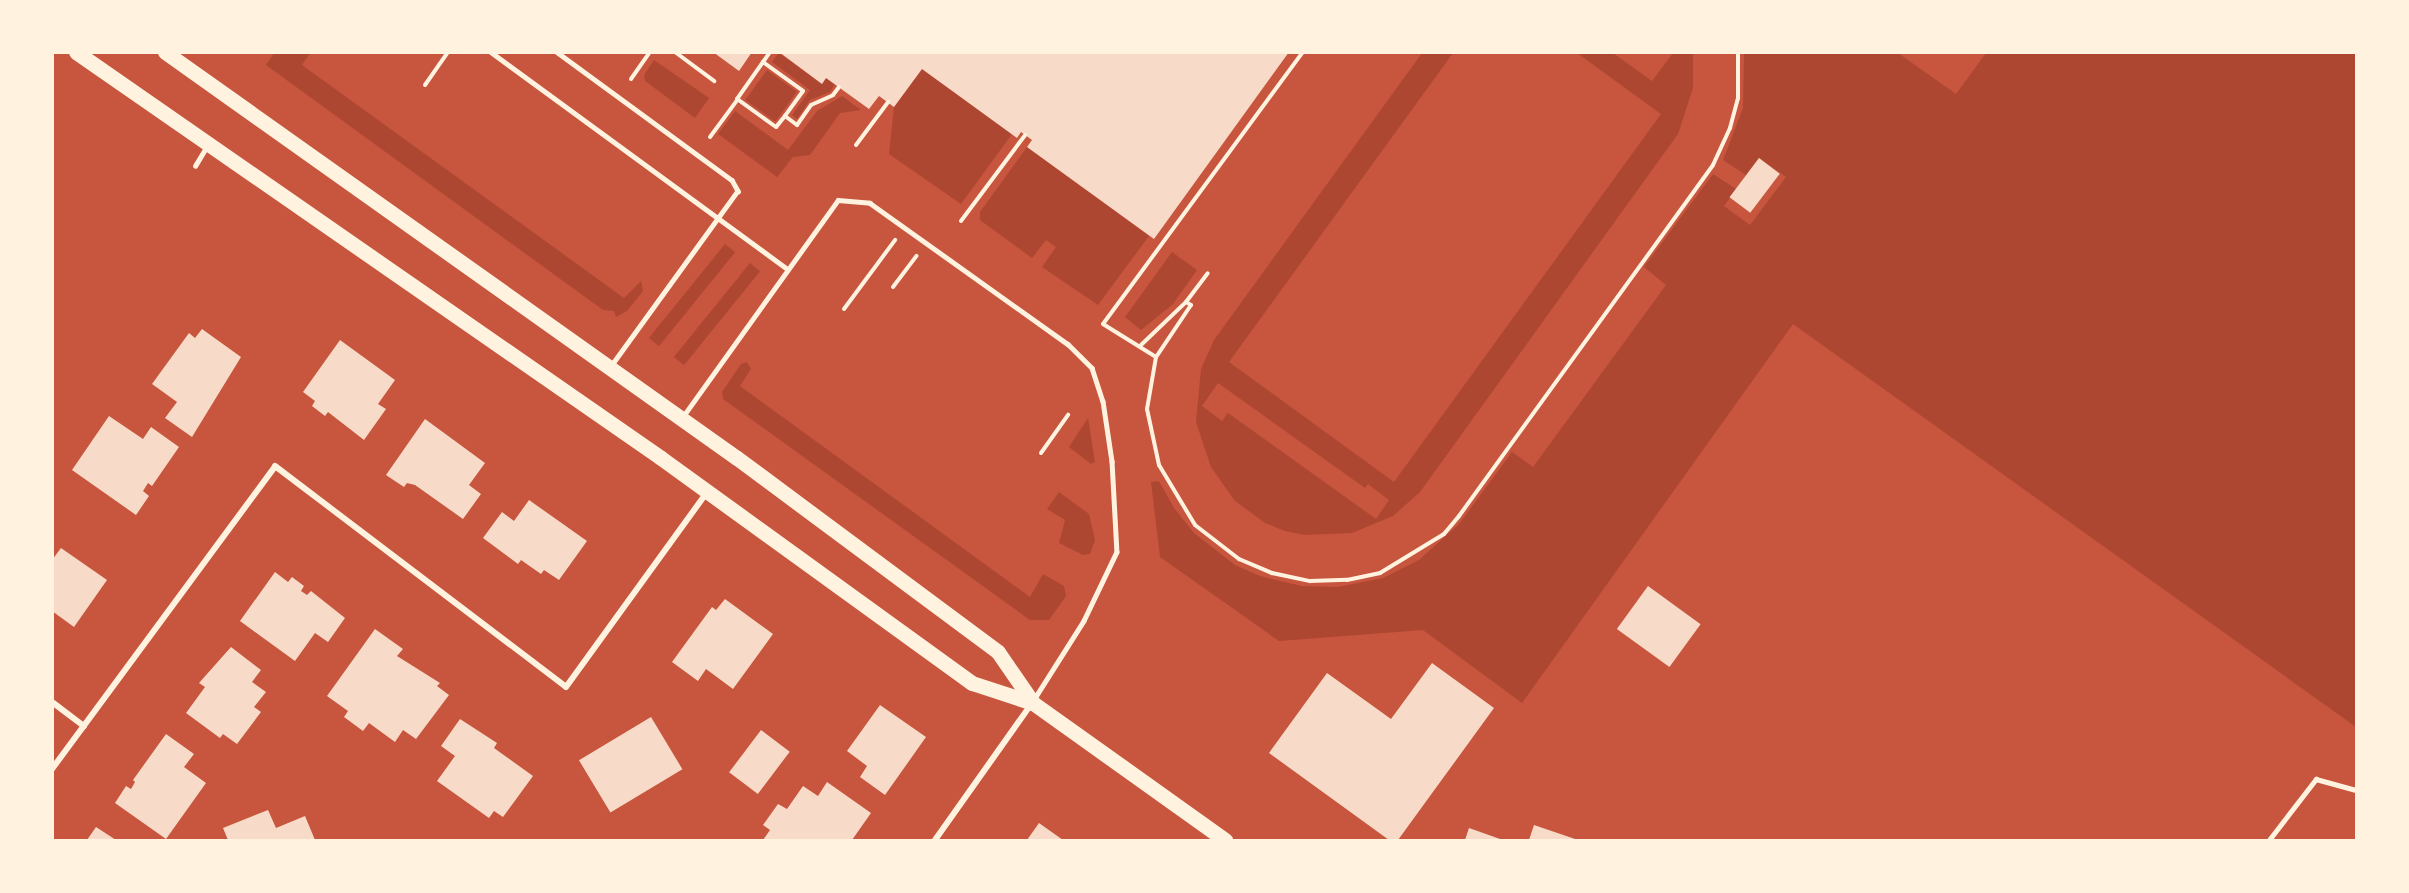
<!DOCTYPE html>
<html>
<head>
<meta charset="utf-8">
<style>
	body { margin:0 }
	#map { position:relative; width:2409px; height:893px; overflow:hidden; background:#c8553d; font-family:"Work Sans",sans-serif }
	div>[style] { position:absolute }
	.green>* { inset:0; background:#ae4732; transform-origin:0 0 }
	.building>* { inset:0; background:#f7dbc8; transform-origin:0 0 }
	.path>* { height:4px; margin:-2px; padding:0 2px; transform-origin:2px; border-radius:2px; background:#fff3e0 }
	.service>* { height:4.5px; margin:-2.25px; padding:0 2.25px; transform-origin:2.25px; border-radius:2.25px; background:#fff3e0 }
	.minor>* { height:6px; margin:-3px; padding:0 3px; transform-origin:3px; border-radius:3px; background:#fff3e0 }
	.primary>* { height:15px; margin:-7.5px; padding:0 7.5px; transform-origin:7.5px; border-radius:7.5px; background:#fff3e0 }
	span { translate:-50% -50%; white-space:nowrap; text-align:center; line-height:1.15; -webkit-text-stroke:4.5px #fff3e0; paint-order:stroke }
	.frame { position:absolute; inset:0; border:54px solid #fff3e0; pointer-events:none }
</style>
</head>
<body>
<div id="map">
	<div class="green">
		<div style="clip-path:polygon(274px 53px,310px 53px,302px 65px,624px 298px,641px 281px,643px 291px,627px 311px,616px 317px,614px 311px,603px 310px,266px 65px)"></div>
		<div style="clip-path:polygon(779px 53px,822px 84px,826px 78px,835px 84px,830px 92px,810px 100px,797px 119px,792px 115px,810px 90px,772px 62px)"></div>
		<div style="clip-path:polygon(evenodd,1422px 53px,1453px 53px,1229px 362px,1394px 482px,1661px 114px,1577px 53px,1613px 53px,1652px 81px,1673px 53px,1693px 53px,1693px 88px,1678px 134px,1420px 492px,1393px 516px,1352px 533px,1305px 535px,1285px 531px,1265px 523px,1235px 501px,1211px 467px,1196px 422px,1201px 369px,1214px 340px,1422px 53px,1218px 383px,1365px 488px,1368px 484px,1389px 500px,1376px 519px,1228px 413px,1222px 421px,1202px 406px,1218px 383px)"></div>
		<div style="clip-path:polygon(1744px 53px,1898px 53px,1956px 94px,1986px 53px,2356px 53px,2356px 727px,1793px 324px,1522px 703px,1423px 630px,1279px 641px,1160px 557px,1151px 482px,1159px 481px,1174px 508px,1194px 533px,1235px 565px,1260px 576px,1302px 586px,1338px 587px,1383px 578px,1419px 560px,1459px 524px,1512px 452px,1533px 467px,1666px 285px,1644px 267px,1713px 174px,1736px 189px,1724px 206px,1750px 225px,1786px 177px,1759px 158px,1746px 175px,1723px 160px,1743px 108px)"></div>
		<div style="clip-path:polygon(654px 60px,709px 98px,695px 118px,645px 81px,644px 75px)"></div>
		<div style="clip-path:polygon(922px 69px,1012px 134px,961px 204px,889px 154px,894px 107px)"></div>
		<div style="left:767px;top:70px;width:37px;height:37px;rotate:36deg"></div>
		<div style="clip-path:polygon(842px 96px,861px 110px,840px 113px,810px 155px,793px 157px,777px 177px,718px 134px,735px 111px,788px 150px,817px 111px)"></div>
		<div style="clip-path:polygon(1027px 147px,1149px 236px,1098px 305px,1042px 267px,1056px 247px,1046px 240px,1032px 258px,980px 220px,980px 212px)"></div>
		<div style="left:725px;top:244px;width:13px;height:121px;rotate:39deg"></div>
		<div style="clip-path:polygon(1172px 252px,1197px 270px,1173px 304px,1141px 330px,1125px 317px)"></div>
		<div style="left:750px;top:263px;width:13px;height:121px;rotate:39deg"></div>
		<div style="clip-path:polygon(747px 362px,751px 369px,740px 386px,1030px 597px,1043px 574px,1064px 586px,1066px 596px,1049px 620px,1030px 620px,723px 399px,722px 392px,741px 364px)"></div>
		<div style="clip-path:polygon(1088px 418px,1095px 462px,1091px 464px,1069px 447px)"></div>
		<div style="clip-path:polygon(1059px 492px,1089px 514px,1095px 540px,1090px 554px,1083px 555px,1059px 543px,1065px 520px,1047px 509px)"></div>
	</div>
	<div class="building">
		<div style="clip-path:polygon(713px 52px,752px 52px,739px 71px)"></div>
		<div style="clip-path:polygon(779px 52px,1289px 52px,1154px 239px,1027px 147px,1032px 140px,1021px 132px,1017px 138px,922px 69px,894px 107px,879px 96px,869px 109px,826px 78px,822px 84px)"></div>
		<div style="left:1759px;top:158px;width:26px;height:49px;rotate:37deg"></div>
		<div style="clip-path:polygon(202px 329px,241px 357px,192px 437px,165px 418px,177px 402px,152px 384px,189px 333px,195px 338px)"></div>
		<div style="clip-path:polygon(340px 340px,395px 380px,378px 404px,386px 409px,364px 440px,328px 412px,325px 416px,312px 406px,315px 401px,303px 392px)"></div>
		<div style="clip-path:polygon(109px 416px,143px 439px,151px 427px,179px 447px,152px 486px,148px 483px,143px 491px,149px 496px,136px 515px,72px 470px)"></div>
		<div style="clip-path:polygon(425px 419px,485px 463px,469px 485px,481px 494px,463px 519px,415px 485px,407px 483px,404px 487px,386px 475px)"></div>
		<div style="clip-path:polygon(529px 500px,587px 541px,559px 580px,544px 570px,541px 574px,521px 560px,518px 564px,483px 538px,502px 512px,514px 521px)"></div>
		<div style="clip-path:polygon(61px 548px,107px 580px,74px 627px,52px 611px,52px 560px)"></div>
		<div style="clip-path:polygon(275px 572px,288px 582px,292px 577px,304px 586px,301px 591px,307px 595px,311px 591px,345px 618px,328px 642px,315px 633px,295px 661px,240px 621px)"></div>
		<div style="left:1648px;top:586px;width:65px;height:53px;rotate:36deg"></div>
		<div style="clip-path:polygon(725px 599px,773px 634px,733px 689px,706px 669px,698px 681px,672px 662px,712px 607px,716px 610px)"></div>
		<div style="clip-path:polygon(375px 629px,403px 649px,397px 656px,440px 683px,437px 686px,449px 695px,416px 739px,403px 730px,395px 742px,369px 723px,363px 731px,344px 717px,348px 711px,327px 696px)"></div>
		<div style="clip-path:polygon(231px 647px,261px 670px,252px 682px,266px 692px,254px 707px,261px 712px,237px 744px,223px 734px,220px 738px,186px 713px,205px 687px,199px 683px)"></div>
		<div style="clip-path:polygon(1432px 663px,1494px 708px,1398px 840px,1389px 840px,1269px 753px,1327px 673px,1391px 719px)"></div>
		<div style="clip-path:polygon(880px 705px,926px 737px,885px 795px,860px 777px,867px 766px,847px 751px)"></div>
		<div style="left:651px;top:717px;width:61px;height:84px;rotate:59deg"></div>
		<div style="clip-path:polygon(460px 719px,497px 743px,494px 748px,533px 776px,503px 817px,494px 811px,489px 818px,437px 781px,455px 756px,441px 746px)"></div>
		<div style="left:761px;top:730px;width:36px;height:53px;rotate:37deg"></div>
		<div style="clip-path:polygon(166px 734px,194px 754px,184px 767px,206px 783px,166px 839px,115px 803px,126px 786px,131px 789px,135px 782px,133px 780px)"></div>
		<div style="clip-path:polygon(827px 782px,871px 813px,852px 840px,763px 840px,770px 830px,763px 825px,778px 804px,787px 809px,803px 786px,818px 796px)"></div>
		<div style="clip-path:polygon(268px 810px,276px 828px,305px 816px,315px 840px,228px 840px,223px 828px)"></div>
		<div style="clip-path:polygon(1039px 823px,1063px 840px,1027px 840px)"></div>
		<div style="clip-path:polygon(1534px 825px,1578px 840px,1529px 840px)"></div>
		<div style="clip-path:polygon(96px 827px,116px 840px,87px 840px)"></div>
		<div style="clip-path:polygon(1469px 828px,1503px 840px,1465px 840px)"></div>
	</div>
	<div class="path">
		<div style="left:675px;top:52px;width:49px;rotate:36.6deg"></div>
		<div style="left:763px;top:62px;width:12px;rotate:-55deg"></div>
		<div style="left:631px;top:79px;width:33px;rotate:-55deg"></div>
		<div style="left:425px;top:85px;width:40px;rotate:-55.1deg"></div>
		<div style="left:785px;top:116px;width:14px;rotate:129deg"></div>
		<div style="left:776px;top:127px;width:48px;rotate:-144.3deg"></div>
		<div style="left:737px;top:99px;width:45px;rotate:-54.9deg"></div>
		<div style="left:763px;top:62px;width:49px;rotate:35.9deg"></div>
		<div style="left:803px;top:91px;width:31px;rotate:126deg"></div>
		<div style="left:785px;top:116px;width:15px;rotate:37deg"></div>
		<div style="left:797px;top:125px;width:24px;rotate:-55deg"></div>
		<div style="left:811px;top:105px;width:24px;rotate:-24deg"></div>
		<div style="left:833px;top:95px;width:10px;rotate:-53deg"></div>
		<div style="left:710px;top:137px;width:47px;rotate:-53.6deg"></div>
		<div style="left:856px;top:145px;width:54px;rotate:-53.3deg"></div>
		<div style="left:961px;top:221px;width:107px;rotate:-53.3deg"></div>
		<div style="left:893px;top:287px;width:39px;rotate:-53deg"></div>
		<div style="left:1186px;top:302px;width:36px;rotate:-53deg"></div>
		<div style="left:844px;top:309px;width:86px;rotate:-53.5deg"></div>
		<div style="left:1141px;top:345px;width:62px;rotate:-43.7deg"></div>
		<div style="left:1186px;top:302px;width:6px;rotate:31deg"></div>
		<div style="left:1191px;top:305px;width:63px;rotate:123.9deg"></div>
		<div style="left:1156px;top:357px;width:53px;rotate:99.8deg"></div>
		<div style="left:1147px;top:409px;width:57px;rotate:77.9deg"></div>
		<div style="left:1159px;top:465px;width:70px;rotate:59deg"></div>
		<div style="left:1195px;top:525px;width:56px;rotate:37.7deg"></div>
		<div style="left:1239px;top:559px;width:36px;rotate:23deg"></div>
		<div style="left:1272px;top:573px;width:39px;rotate:12deg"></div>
		<div style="left:1310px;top:581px;width:37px;rotate:-2deg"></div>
		<div style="left:1347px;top:580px;width:34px;rotate:-12deg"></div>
		<div style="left:1380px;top:573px;width:75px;rotate:-31.4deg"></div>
		<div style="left:1444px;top:534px;width:23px;rotate:-50deg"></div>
		<div style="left:1459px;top:516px;width:433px;rotate:-54.1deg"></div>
		<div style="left:1713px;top:165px;width:41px;rotate:-65.3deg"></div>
		<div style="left:1730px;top:128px;width:31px;rotate:-75deg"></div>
		<div style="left:1738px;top:98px;width:46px;rotate:-90deg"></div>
		<div style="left:1156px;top:357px;width:62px;rotate:-148.1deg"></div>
		<div style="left:1103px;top:324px;width:338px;rotate:-53.7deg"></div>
		<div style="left:1041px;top:453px;width:47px;rotate:-54.6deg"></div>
	</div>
	<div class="service">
		<div style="left:491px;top:52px;width:367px;rotate:36.2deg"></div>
		<div style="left:557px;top:52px;width:217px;rotate:36.2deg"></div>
		<div style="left:732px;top:180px;width:13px;rotate:61deg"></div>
		<div style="left:738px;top:191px;width:215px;rotate:125.9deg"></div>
		<div style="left:195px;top:166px;width:23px;rotate:-59deg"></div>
		<div style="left:684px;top:415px;width:264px;rotate:-54.4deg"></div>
		<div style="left:838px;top:200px;width:32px;rotate:5deg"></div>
		<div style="left:870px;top:203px;width:243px;rotate:35.5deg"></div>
		<div style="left:1068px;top:344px;width:34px;rotate:45deg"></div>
		<div style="left:1092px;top:368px;width:35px;rotate:72deg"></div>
		<div style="left:1103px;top:401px;width:61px;rotate:81.5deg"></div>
		<div style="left:1112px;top:461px;width:91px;rotate:86.9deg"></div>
		<div style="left:1117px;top:552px;width:76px;rotate:115.6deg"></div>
		<div style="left:1084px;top:621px;width:93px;rotate:122.3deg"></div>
		<div style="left:2269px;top:840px;width:77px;rotate:-52.4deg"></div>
		<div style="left:2316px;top:779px;width:41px;rotate:15.4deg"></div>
	</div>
	<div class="minor">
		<div style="left:52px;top:702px;width:40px;rotate:37deg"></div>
		<div style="left:52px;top:769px;width:376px;rotate:-53.6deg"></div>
		<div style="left:275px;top:466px;width:365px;rotate:37.2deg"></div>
		<div style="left:566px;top:687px;width:241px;rotate:-54.1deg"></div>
		<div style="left:935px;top:840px;width:168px;rotate:-54.7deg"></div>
	</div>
	<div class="primary">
		<div style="left:76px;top:52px;width:712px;rotate:34.76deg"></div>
		<div style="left:661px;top:458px;width:384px;rotate:35.9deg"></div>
		<div style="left:972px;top:683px;width:64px;rotate:18.2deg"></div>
		<div style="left:1033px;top:703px;width:236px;rotate:35.5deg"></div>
		<div style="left:165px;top:52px;width:701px;rotate:35.37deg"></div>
		<div style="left:737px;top:458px;width:325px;rotate:36.6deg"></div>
		<div style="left:998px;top:652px;width:62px;rotate:55.5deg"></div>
	</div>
	<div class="frame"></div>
</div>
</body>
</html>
